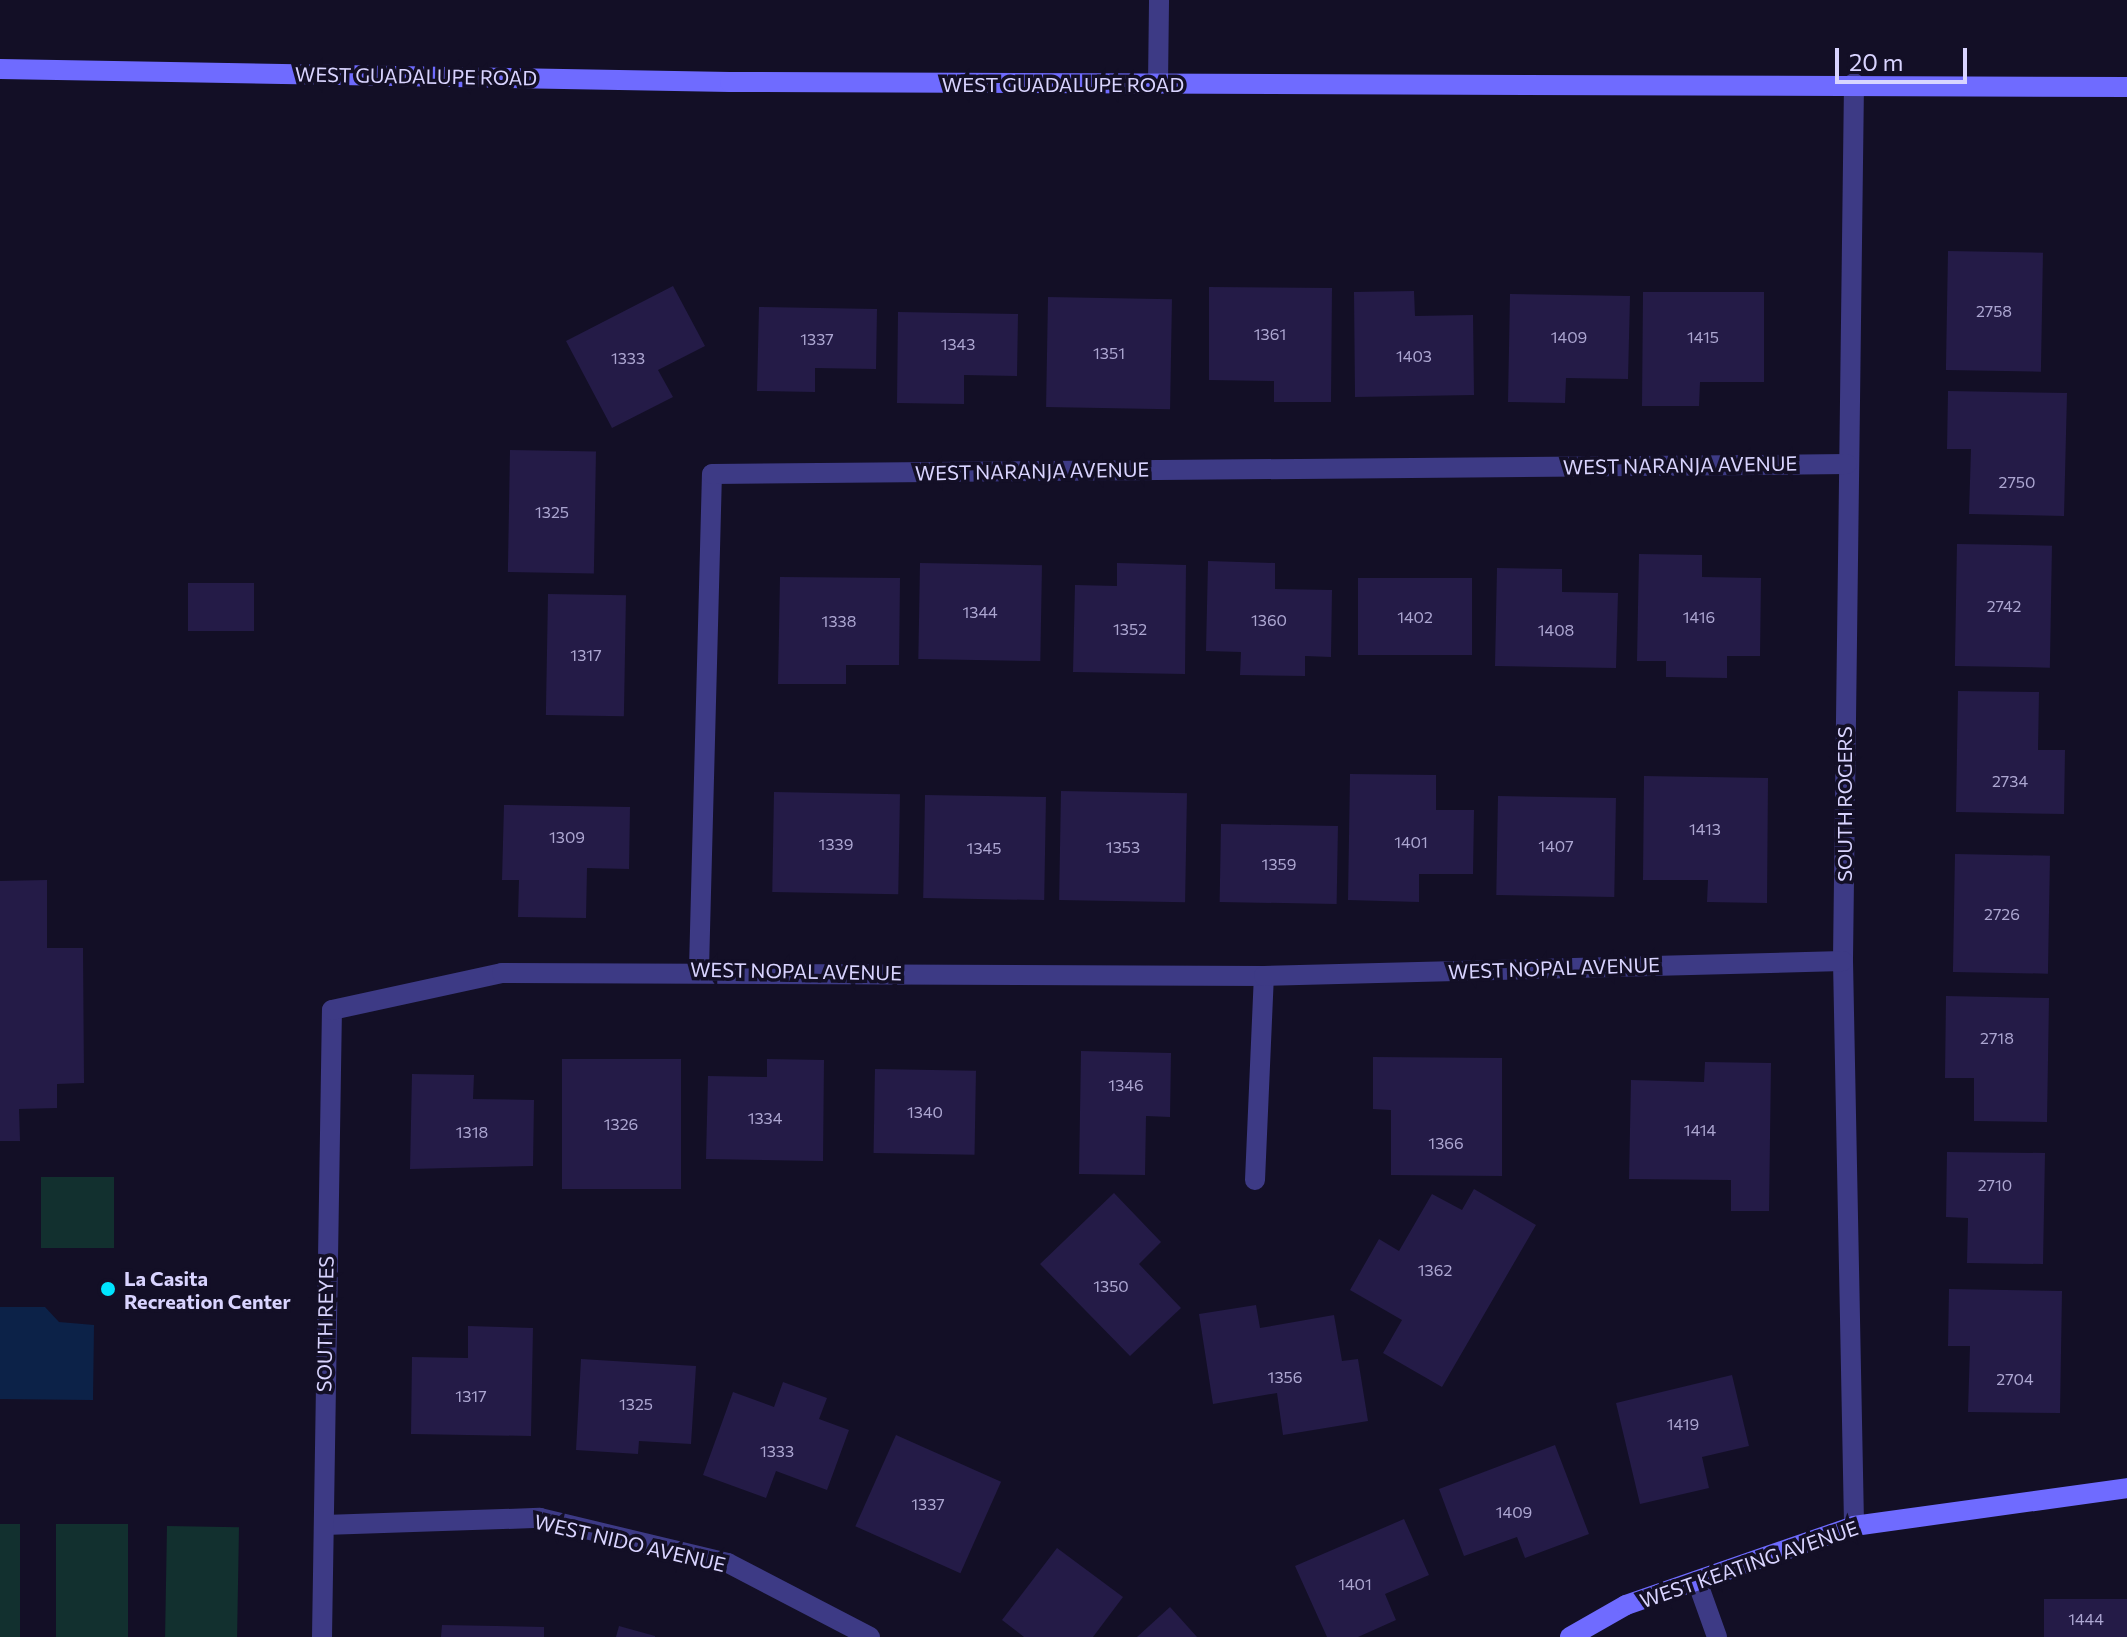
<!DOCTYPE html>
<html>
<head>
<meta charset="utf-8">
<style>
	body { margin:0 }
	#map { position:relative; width:2127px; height:1637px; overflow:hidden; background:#130f26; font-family:Commissioner,sans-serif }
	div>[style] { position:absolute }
	.green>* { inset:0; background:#12302f; transform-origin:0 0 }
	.water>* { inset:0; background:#0c2248 }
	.building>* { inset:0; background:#241b47; transform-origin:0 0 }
	.street>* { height:20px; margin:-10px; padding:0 10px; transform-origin:10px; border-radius:10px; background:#3d3a85 }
	.secondary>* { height:20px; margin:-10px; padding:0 10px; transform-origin:10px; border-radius:10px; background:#6f6bff }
	.dots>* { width:22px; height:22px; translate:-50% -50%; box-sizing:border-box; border:4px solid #130f26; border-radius:50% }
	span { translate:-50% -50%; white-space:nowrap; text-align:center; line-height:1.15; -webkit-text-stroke:7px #130f26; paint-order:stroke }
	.number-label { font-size:16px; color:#aca6d1 }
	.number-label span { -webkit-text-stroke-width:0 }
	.street-label { font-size:20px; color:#d9d4ff }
	.poi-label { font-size:20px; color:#d9d4ff; font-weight:700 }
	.left { translate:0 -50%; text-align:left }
	.scale { position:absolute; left:1835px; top:48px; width:132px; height:36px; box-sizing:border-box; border:4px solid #d9d4ff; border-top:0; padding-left:10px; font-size:24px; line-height:28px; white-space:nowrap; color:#d9d4ff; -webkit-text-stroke:6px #130f26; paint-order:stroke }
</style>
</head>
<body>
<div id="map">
	<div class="green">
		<div style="left:41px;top:1177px;width:73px;height:71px"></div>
		<div style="left:0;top:1524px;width:20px;height:113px"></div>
		<div style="left:56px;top:1524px;width:72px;height:113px"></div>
		<div style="left:167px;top:1526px;width:72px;height:111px;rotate:1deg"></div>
	</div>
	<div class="water">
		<div style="clip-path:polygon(0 1307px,45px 1307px,59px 1322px,94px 1325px,93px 1400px,0 1399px)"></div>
	</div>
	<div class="building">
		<div style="left:1948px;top:251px;width:95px;height:119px;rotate:1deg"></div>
		<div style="clip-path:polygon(673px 286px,705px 346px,658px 370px,673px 397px,612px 428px,566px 341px)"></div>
		<div style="clip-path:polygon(1209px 287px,1332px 288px,1331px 402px,1274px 402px,1274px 381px,1209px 380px)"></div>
		<div style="clip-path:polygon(1414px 291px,1415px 316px,1473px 315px,1474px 395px,1355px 397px,1354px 292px)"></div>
		<div style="clip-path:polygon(1643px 292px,1764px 292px,1764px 382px,1700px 382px,1699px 406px,1642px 406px)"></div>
		<div style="clip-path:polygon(1510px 294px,1630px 296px,1628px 379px,1566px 378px,1565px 403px,1508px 402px)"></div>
		<div style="left:1048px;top:297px;width:124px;height:110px;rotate:1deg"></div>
		<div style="clip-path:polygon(759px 307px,877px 309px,876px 369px,815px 368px,815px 392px,757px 391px)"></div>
		<div style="clip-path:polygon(898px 312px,1018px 314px,1017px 376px,964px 375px,964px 404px,897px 403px)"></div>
		<div style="clip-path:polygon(1948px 391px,2067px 393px,2064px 516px,1969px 514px,1971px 449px,1947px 449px)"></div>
		<div style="left:510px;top:450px;width:86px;height:122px;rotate:1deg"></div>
		<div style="left:1957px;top:544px;width:95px;height:122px;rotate:1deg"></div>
		<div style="clip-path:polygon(1639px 554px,1702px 555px,1702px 577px,1761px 578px,1760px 656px,1727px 656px,1727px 678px,1666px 677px,1666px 661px,1637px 661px)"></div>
		<div style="clip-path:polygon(1208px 561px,1275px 563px,1275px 589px,1332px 590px,1331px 657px,1305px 656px,1305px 676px,1240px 675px,1241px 652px,1206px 651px)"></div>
		<div style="left:920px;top:563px;width:122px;height:96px;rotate:1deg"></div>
		<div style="clip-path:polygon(1117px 563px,1186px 565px,1185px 674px,1073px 672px,1075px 585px,1117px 586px)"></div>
		<div style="clip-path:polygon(1497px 568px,1562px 569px,1562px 592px,1618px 593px,1616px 668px,1495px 666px)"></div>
		<div style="clip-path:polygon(780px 577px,900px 578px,899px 665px,846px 665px,846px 684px,778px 684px)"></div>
		<div style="left:1358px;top:578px;width:114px;height:77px"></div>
		<div style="left:188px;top:583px;width:66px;height:48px"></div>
		<div style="left:548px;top:594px;width:78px;height:121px;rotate:1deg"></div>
		<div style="clip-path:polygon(1958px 691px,2039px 692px,2038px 750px,2065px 750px,2064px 814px,1956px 812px)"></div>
		<div style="clip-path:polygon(1350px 774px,1436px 775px,1436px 810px,1474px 810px,1473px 874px,1419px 874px,1419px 902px,1348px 900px)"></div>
		<div style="clip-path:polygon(1644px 776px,1768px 778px,1767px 903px,1707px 902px,1708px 880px,1643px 880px)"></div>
		<div style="left:1061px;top:791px;width:126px;height:109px;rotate:1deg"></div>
		<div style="left:774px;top:792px;width:126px;height:100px;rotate:1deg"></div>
		<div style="left:925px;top:795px;width:121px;height:103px;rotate:1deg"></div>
		<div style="left:1498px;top:796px;width:118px;height:99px;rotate:1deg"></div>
		<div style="clip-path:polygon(504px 805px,630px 807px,629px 869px,587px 868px,586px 918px,518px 917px,519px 880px,502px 880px)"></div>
		<div style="left:1221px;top:824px;width:117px;height:78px;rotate:1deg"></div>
		<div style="left:1955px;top:854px;width:95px;height:118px;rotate:1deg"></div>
		<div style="clip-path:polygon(47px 880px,47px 948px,83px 948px,84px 1083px,57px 1084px,57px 1108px,19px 1109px,20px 1141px,0 1141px,0 881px)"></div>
		<div style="clip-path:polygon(1946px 996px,2049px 998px,2047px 1122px,1974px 1121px,1974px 1078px,1945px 1078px)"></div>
		<div style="clip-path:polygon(1081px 1051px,1171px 1053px,1170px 1117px,1146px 1116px,1145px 1175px,1079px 1174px)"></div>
		<div style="clip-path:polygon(1373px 1057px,1502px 1058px,1502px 1176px,1391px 1175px,1391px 1110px,1373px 1109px)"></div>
		<div style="left:562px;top:1059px;width:119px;height:130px"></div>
		<div style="clip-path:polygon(767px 1059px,824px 1060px,823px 1161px,706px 1159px,708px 1076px,767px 1077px)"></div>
		<div style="clip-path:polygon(1705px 1062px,1771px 1063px,1769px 1211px,1731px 1211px,1731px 1180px,1629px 1179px,1631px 1080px,1704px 1082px)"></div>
		<div style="left:875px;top:1069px;width:101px;height:84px;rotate:1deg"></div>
		<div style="clip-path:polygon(412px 1074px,474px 1075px,473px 1099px,534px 1100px,533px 1166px,410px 1169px)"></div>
		<div style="clip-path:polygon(1947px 1152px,2045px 1153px,2043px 1264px,1967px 1263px,1968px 1218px,1946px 1217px)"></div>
		<div style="clip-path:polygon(1474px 1189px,1536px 1225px,1442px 1387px,1383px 1353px,1402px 1320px,1350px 1290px,1379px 1239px,1399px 1251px,1432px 1194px,1462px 1210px)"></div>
		<div style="clip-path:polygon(1114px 1193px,1161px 1242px,1139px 1264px,1181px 1308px,1130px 1356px,1040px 1264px)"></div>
		<div style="clip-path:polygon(1949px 1289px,2062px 1291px,2060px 1413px,1968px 1412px,1970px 1346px,1948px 1346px)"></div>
		<div style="clip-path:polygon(1256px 1305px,1260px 1328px,1334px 1315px,1342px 1361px,1358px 1359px,1368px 1421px,1283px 1435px,1277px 1393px,1213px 1404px,1199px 1314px)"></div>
		<div style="clip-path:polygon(468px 1326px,533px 1328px,531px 1436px,411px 1434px,412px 1357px,468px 1358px)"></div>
		<div style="clip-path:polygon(581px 1359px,696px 1366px,691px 1444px,639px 1441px,638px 1454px,576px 1450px)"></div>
		<div style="clip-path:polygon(1732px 1375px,1749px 1446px,1702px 1457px,1709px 1488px,1640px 1504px,1616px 1403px)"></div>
		<div style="clip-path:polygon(783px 1382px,827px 1398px,819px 1419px,849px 1430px,827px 1490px,776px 1471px,766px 1498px,703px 1475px,733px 1392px,774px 1407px)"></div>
		<div style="left:896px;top:1435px;width:115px;height:100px;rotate:24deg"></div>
		<div style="clip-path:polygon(1555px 1445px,1589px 1534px,1525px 1558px,1517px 1537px,1464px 1556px,1439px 1489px)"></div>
		<div style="clip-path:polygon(1404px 1519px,1429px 1575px,1385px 1594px,1396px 1620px,1358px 1637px,1327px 1637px,1295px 1566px)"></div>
		<div style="clip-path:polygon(1057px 1548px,1123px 1597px,1093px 1637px,1024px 1637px,1002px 1620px)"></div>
		<div style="left:2127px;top:1599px;width:38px;height:83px;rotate:90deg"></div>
		<div style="clip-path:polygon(1170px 1607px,1197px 1637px,1137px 1637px)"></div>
		<div style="clip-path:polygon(442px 1625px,544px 1627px,544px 1637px,441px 1637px)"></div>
		<div style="clip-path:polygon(619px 1626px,655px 1636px,655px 1637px,616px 1637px)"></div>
	</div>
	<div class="street">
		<div style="left:1854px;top:83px;width:878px;rotate:90.72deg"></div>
		<div style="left:1843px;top:961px;width:565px;rotate:88.88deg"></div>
		<div style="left:1158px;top:84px;width:84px;rotate:-89.3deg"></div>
		<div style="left:699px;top:969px;width:495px;rotate:-88.5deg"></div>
		<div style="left:712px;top:474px;width:1135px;rotate:-0.5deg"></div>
		<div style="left:1255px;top:1180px;width:204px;rotate:-87.5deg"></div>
		<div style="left:324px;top:1525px;width:216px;rotate:-1.9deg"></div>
		<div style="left:540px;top:1518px;width:193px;rotate:13.5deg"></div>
		<div style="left:728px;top:1563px;width:160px;rotate:27.5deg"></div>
		<div style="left:1697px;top:1581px;width:59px;rotate:70.3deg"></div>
		<div style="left:322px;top:1637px;width:627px;rotate:-89.09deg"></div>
		<div style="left:332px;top:1010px;width:174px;rotate:-12.3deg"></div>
		<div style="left:502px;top:973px;width:762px;rotate:0.23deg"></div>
		<div style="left:1264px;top:976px;width:579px;rotate:-1.48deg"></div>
	</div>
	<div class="secondary">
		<div style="left:0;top:69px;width:730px;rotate:1.02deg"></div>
		<div style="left:730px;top:82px;width:1397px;rotate:0.21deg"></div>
		<div style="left:1570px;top:1637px;width:64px;rotate:-29.7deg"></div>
		<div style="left:1626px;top:1605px;width:241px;rotate:-19.1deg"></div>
		<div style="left:1854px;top:1526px;width:276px;rotate:-7.9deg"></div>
	</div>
	<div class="dots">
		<div style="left:108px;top:1289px;background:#00e5ff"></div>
	</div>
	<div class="number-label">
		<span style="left:1994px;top:311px">2758</span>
		<span style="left:1270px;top:334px">1361</span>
		<span style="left:1569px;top:337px">1409</span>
		<span style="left:1703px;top:337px">1415</span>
		<span style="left:817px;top:339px">1337</span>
		<span style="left:958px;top:344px">1343</span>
		<span style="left:1109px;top:353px">1351</span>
		<span style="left:1414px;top:356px">1403</span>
		<span style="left:628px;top:358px">1333</span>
		<span style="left:2017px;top:482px">2750</span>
		<span style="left:552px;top:512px">1325</span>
		<span style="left:2004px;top:606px">2742</span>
		<span style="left:980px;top:612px">1344</span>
		<span style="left:1415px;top:617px">1402</span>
		<span style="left:1699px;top:617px">1416</span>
		<span style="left:1269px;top:620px">1360</span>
		<span style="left:839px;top:621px">1338</span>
		<span style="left:1130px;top:629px">1352</span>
		<span style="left:1556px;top:630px">1408</span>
		<span style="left:586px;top:655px">1317</span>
		<span style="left:2010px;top:781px">2734</span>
		<span style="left:1705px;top:829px">1413</span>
		<span style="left:567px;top:837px">1309</span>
		<span style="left:1411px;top:842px">1401</span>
		<span style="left:836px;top:844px">1339</span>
		<span style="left:1556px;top:846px">1407</span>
		<span style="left:1123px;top:847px">1353</span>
		<span style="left:984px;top:848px">1345</span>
		<span style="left:1279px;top:864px">1359</span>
		<span style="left:2002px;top:914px">2726</span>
		<span style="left:1997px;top:1038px">2718</span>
		<span style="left:1126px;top:1085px">1346</span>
		<span style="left:925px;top:1112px">1340</span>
		<span style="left:765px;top:1118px">1334</span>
		<span style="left:621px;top:1124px">1326</span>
		<span style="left:1700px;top:1130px">1414</span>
		<span style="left:472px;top:1132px">1318</span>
		<span style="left:1446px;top:1143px">1366</span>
		<span style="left:1995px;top:1185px">2710</span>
		<span style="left:1435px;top:1270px">1362</span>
		<span style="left:1111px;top:1286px">1350</span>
		<span style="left:1285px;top:1377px">1356</span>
		<span style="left:2015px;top:1379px">2704</span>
		<span style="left:471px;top:1396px">1317</span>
		<span style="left:636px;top:1404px">1325</span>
		<span style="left:1683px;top:1424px">1419</span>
		<span style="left:777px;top:1451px">1333</span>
		<span style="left:928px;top:1504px">1337</span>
		<span style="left:1514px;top:1512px">1409</span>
		<span style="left:1355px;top:1584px">1401</span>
		<span style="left:2086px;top:1619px">1444</span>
	</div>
	<div class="street-label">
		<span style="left:416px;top:76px;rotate:1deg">WEST GUADALUPE ROAD</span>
		<span style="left:1063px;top:84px">WEST GUADALUPE ROAD</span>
		<span style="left:1680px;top:465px;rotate:-1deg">WEST NARANJA AVENUE</span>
		<span style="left:1032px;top:471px;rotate:-1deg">WEST NARANJA AVENUE</span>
		<span style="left:1844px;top:804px;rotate:-90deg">SOUTH ROGERS</span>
		<span style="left:1554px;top:968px;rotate:-2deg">WEST NOPAL AVENUE</span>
		<span style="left:796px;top:971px;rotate:1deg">WEST NOPAL AVENUE</span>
		<span style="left:325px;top:1324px;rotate:-89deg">SOUTH REYES</span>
		<span style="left:630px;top:1543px;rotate:13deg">WEST NIDO AVENUE</span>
		<span style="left:1749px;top:1564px;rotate:-19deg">WEST KEATING AVENUE</span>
	</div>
	<div class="poi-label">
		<span class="left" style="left:124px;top:1290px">La Casita<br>Recreation Center</span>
	</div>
	<div class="scale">20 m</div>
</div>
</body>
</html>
